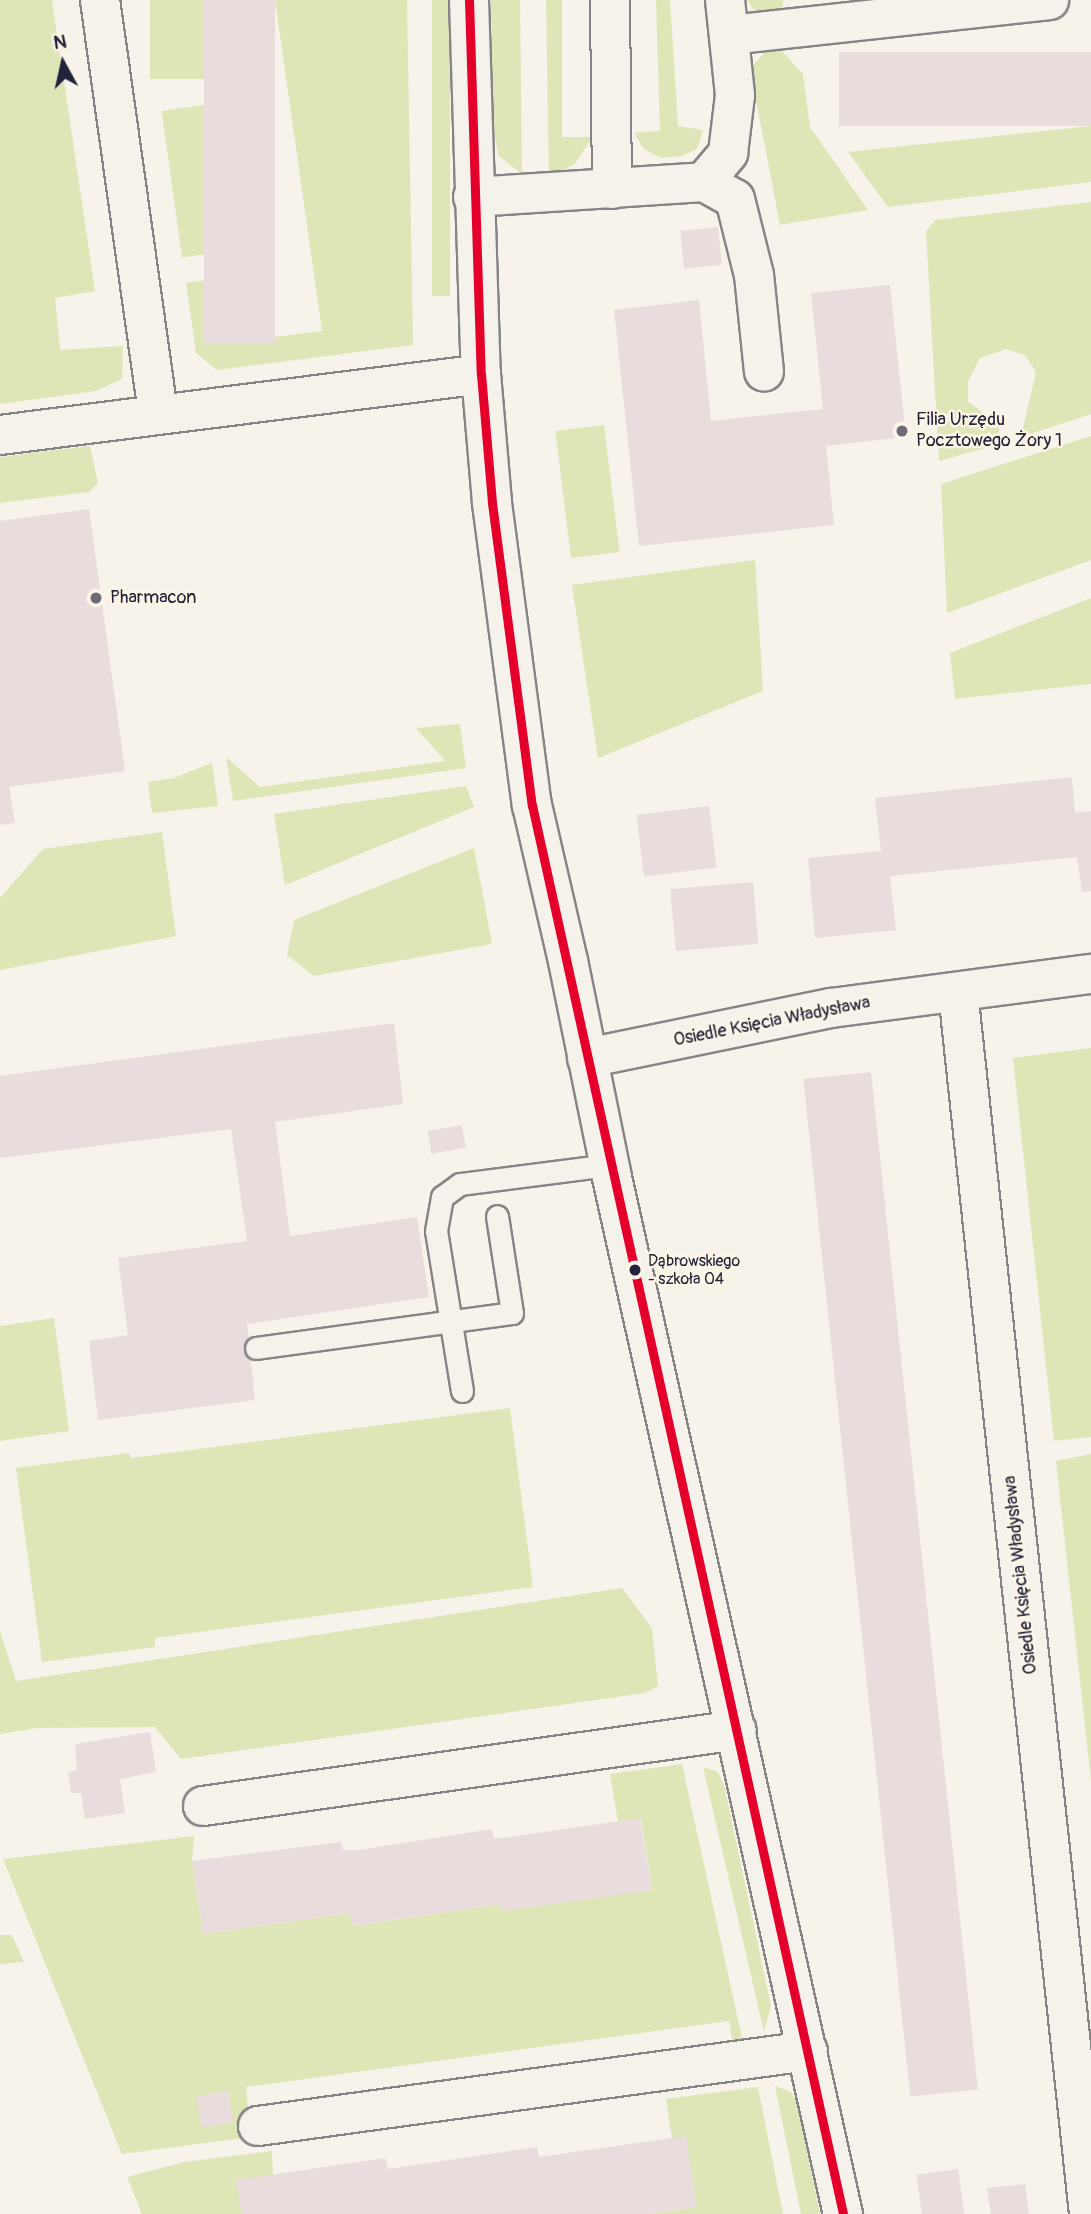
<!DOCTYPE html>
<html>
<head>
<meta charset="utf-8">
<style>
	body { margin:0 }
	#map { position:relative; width:1091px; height:2214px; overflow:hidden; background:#f7f3ea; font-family:Pangolin,sans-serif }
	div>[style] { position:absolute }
	.green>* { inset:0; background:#dee5b7; transform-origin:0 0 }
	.building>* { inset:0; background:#e9dcdd; transform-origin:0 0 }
	.roads { filter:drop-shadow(2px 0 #868485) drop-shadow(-2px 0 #868485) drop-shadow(0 2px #868485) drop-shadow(0 -2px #868485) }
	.lane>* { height:21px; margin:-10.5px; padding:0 10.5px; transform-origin:10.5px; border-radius:10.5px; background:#f5f2ec }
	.street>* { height:38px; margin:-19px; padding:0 19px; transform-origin:19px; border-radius:19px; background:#f5f2ec }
	.bus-1>* { height:9px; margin:-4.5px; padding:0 4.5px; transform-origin:4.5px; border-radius:4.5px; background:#e4002b }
	.dots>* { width:19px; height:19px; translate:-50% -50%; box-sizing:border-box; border:4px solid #fcf5e5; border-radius:50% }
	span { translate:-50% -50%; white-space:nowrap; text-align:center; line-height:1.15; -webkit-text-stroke:5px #fcf5e5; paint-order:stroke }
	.bus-label { font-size:16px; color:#22223b }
	.left { translate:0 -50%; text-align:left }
	.poi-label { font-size:18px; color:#22223b }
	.street-label { font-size:18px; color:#22223b }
	.north { position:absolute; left:28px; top:28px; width:70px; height:70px; -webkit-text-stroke:5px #fcf5e5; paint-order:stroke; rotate:352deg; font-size:19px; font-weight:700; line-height:28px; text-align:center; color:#22223b }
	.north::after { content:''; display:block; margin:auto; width:24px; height:32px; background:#22223b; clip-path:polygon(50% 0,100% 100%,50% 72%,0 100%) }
</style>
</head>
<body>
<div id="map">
	<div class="green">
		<div style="clip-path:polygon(0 0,52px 0,95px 291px,55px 298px,60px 350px,123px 346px,122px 379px,96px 391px,0 404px)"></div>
		<div style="left:150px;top:0;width:54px;height:79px"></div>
		<div style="clip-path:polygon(275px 0,407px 0,413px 345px,217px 370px,196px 353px,186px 283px,242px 275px,251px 340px,322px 331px)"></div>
		<div style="left:432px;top:0;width:18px;height:296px"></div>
		<div style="clip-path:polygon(491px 0,520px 0,522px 174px,498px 155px,493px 121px)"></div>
		<div style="clip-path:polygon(546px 0,562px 0,562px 137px,592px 137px,575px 164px,549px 177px)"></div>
		<div style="clip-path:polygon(656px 0,670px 0,678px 126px,703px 130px,697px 149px,681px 156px,661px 158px,644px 149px,634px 133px,660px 131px)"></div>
		<div style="clip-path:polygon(747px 0,783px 0,783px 6px,771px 16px,754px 10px)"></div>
		<div style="clip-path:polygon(777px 46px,803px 74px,810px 127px,868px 210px,780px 225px,750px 69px,767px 50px)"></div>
		<div style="left:218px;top:103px;width:148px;height:57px;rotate:82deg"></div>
		<div style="clip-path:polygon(1091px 126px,1091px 182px,888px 207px,848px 152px)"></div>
		<div style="clip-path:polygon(1091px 202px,1091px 414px,1021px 437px,1036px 372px,1025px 355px,1006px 349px,980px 358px,968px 382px,968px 402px,998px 423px,1000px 444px,939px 461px,926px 231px,935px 220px)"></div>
		<div style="left:604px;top:425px;width:128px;height:49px;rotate:83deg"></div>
		<div style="clip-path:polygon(1091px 436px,1091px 560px,947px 613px,941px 484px)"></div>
		<div style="clip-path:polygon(90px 446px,98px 483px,89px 492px,0 503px,0 457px)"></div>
		<div style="clip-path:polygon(755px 560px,763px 691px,598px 758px,572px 585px)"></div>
		<div style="clip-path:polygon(1091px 598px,1091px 684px,955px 699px,950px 653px)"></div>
		<div style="clip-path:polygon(460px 724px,466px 768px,233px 801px,226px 757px,260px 787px,445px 761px,416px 728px)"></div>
		<div style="clip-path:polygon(212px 763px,218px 806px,152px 813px,148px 782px,174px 778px)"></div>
		<div style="clip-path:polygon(466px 786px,474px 807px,285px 885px,274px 814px)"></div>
		<div style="clip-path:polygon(162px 832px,176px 936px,0 970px,0 898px,43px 849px)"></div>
		<div style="clip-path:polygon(474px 848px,492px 944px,314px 976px,287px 955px,294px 920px)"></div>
		<div style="clip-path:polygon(1091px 1048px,1091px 1437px,1054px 1441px,1013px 1058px)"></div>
		<div style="clip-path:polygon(54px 1318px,69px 1431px,0 1441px,0 1326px)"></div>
		<div style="clip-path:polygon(510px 1408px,533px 1587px,155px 1638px,155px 1647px,42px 1662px,16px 1468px,129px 1453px,131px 1458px)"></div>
		<div style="clip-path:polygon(1091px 1454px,1091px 1781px,1056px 1461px)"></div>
		<div style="clip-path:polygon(622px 1588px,652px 1628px,658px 1686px,645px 1693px,181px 1759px,155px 1727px,38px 1728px,0 1734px,0 1631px,16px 1681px)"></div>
		<div style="clip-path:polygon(682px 1764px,744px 2047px,734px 2050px,729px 2021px,246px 2087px,251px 2137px,122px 2154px,3px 1859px,194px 1836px,192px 1861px,203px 1934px,349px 1913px,353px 1926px,500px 1904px,652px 1890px,641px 1819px,618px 1821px,610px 1774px)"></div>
		<div style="clip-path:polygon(703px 1767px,718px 1772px,724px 1785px,771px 2006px,764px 2032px)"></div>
		<div style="clip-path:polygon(0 1935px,12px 1935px,24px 1962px,0 1964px)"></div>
		<div style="clip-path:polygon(775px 2086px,791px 2092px,797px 2102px,820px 2214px,801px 2214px)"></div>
		<div style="clip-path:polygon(758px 2087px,783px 2214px,647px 2214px,696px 2207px,672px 2138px,666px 2099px)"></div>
		<div style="clip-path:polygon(272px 2151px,273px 2175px,237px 2180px,242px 2214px,142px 2214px,127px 2177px,184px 2162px)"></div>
	</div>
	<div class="building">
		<div style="left:204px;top:0;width:71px;height:343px"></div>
		<div style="left:1091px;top:52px;width:74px;height:252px;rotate:90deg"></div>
		<div style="left:718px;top:227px;width:38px;height:38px;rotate:84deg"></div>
		<div style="clip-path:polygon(890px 285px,906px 437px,826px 446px,834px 525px,639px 546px,614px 310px,699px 300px,711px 421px,823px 409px,811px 293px)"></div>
		<div style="clip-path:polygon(89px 509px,125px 771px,9px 787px,15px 823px,0 825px,0 521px)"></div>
		<div style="clip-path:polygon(1072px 777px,1075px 813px,1091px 811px,1091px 891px,1082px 892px,1077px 857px,890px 876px,896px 930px,815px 938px,808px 858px,881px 851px,875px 798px)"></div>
		<div style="left:709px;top:806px;width:62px;height:73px;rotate:83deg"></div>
		<div style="left:753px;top:882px;width:62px;height:83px;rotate:85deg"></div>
		<div style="clip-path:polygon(394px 1023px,403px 1104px,275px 1122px,290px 1236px,417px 1217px,429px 1297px,247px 1324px,255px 1400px,98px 1420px,89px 1341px,128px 1335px,118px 1258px,247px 1241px,231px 1129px,0 1158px,0 1076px)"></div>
		<div style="left:871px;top:1072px;width:1023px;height:68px;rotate:84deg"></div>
		<div style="left:462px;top:1125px;width:23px;height:35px;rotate:80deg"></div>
		<div style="clip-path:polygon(150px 1732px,156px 1772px,120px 1779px,125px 1813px,85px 1819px,81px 1793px,71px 1793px,68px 1772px,77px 1770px,75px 1744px)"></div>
		<div style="clip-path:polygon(640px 1818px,652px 1890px,502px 1911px,500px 1904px,353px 1926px,349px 1913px,203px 1934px,192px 1861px,341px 1842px,343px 1850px,359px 1850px,492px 1829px,494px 1838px,503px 1838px)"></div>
		<div style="left:228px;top:2091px;width:32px;height:32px;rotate:81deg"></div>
		<div style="clip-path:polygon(686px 2136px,697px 2207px,647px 2214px,242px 2214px,236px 2180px,385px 2158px,388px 2169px,537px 2147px,539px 2157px)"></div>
		<div style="left:958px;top:2169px;width:45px;height:42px;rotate:82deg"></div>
		<div style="clip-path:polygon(1025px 2184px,1029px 2214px,991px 2214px,987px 2188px)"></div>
	</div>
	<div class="roads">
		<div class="lane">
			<div style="left:256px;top:1348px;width:258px;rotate:-7.8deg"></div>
			<div style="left:512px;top:1313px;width:98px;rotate:-98.8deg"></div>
			<div style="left:462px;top:1391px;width:162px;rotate:-99.2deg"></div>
			<div style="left:436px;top:1231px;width:35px;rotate:-80deg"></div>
			<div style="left:442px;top:1197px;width:22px;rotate:-36deg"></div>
			<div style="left:460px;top:1184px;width:150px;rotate:-7.3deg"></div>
		</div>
		<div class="street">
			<div style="left:100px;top:0;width:418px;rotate:82deg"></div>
			<div style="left:469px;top:0;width:374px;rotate:88.2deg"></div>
			<div style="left:481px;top:374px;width:129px;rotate:85.1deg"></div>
			<div style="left:492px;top:503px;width:305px;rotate:82.5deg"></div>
			<div style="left:532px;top:805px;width:160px;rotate:77deg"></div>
			<div style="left:568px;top:961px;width:216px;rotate:78.5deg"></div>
			<div style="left:611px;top:1173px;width:1067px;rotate:77.44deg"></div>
			<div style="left:610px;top:0;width:189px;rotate:89.4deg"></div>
			<div style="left:729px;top:35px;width:322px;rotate:-6.2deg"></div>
			<div style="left:704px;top:182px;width:35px;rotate:29deg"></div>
			<div style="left:735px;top:199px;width:78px;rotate:76deg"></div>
			<div style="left:754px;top:275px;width:97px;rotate:84.1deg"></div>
			<div style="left:473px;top:197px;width:231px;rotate:-3.7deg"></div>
			<div style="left:704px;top:182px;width:38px;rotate:-50deg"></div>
			<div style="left:728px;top:153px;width:58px;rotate:-83.1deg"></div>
			<div style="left:735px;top:95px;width:96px;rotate:-96deg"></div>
			<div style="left:0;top:435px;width:485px;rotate:-7.2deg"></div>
			<div style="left:958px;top:992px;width:1229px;rotate:83.88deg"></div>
			<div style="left:587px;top:1058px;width:249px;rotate:-11.6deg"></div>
			<div style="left:831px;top:1008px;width:262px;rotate:-7.5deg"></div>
			<div style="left:203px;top:1806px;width:539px;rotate:-8.1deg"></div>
			<div style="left:258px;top:2126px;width:555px;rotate:-7.77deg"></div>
		</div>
	</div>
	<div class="bus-1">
		<div style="left:469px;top:0;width:374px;rotate:88.2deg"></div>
		<div style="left:481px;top:374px;width:129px;rotate:85.1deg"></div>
		<div style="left:492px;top:503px;width:305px;rotate:82.5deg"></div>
		<div style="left:532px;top:805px;width:1443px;rotate:77.55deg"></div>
	</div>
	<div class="dots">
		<div style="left:902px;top:431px;background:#6d6b78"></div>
		<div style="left:96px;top:598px;background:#6d6b78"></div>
		<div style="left:635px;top:1270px;background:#22223b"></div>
	</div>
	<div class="bus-label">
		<span class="left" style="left:648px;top:1270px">Dąbrowskiego<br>- szkoła 04</span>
	</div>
	<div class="poi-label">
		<span class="left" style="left:916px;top:431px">Filia Urzędu<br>Pocztowego Żory 1</span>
		<span class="left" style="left:110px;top:598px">Pharmacon</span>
	</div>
	<div class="street-label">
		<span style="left:772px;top:1022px;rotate:-11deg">Osiedle Księcia Władysława</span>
		<span style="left:1021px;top:1575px;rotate:-96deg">Osiedle Księcia Władysława</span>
	</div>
	<div class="north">N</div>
</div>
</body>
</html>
